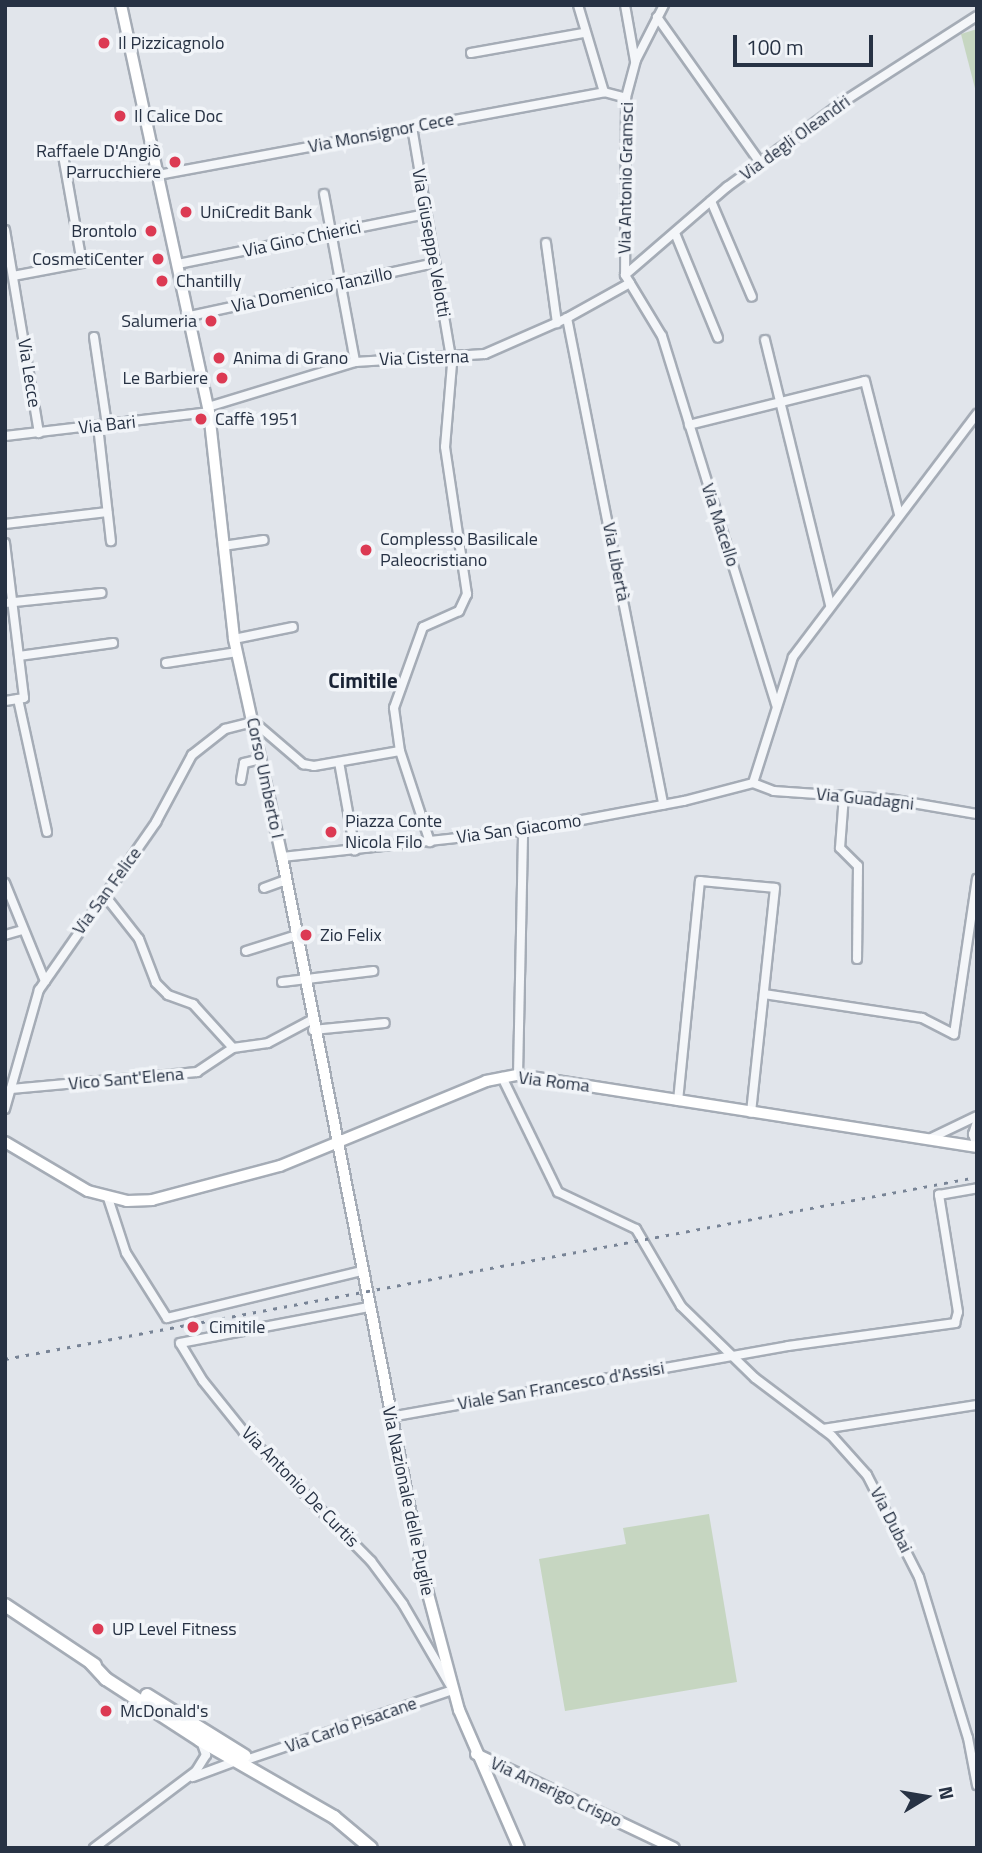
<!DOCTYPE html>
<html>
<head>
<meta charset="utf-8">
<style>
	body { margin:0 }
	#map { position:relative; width:982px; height:1853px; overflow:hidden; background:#e1e5eb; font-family:"Titillium Web",sans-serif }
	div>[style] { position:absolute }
	.green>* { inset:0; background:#c6d6c1 }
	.roads { filter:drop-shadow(2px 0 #a5acb6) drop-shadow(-2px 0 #a5acb6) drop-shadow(0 2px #a5acb6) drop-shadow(0 -2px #a5acb6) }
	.street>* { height:8px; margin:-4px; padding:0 4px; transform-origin:4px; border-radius:4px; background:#f4f6f9 }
	.secondary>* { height:10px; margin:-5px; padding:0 5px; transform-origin:5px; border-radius:5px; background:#fff }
	.primary>* { height:12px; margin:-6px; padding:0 6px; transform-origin:6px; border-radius:6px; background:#fff }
	.rail>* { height:2.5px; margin-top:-1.25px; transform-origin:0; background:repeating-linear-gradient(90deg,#788496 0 3.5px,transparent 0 10.5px) }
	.dots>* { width:19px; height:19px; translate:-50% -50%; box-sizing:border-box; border:4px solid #f1f4f8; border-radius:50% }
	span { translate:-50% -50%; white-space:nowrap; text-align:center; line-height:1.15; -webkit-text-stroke:7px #f1f4f8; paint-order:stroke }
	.poi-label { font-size:18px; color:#273244 }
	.left { translate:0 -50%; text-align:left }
	.right { translate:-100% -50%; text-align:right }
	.street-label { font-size:18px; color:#273244 }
	.quarter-label { font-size:21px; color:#192335; font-weight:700 }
	.frame { position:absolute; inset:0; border:7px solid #273244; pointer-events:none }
	.north { position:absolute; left:891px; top:1762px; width:70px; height:70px; -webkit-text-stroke:5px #f1f4f8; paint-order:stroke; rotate:79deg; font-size:19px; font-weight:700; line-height:28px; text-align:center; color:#273244 }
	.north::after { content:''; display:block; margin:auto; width:24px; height:32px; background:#273244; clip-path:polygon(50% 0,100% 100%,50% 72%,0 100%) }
	.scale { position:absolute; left:733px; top:35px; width:140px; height:32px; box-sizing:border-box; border:4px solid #273244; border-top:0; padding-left:9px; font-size:21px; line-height:24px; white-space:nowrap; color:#273244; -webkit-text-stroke:5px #f1f4f8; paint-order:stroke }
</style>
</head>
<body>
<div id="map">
	<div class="green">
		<div style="clip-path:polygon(977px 29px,977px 96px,961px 34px)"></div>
		<div style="clip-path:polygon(709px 1514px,737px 1682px,565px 1711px,539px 1559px,626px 1544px,623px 1528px)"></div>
	</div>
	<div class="roads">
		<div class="street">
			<div style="left:578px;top:5px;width:91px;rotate:73.4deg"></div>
			<div style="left:604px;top:92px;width:23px;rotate:15deg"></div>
			<div style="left:625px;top:5px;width:57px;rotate:79.9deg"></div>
			<div style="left:664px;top:5px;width:62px;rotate:117deg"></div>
			<div style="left:636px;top:60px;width:39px;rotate:105deg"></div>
			<div style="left:626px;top:98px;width:177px;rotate:90.3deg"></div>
			<div style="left:625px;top:275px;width:71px;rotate:58.8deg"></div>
			<div style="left:662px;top:336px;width:386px;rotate:72.8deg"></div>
			<div style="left:657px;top:17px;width:180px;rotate:54.7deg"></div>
			<div style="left:471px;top:53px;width:114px;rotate:-10.1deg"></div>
			<div style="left:412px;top:127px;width:240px;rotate:80.4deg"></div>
			<div style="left:452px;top:364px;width:83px;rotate:94.8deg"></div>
			<div style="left:445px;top:447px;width:149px;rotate:81.5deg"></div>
			<div style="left:467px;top:594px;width:19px;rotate:115deg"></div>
			<div style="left:459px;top:611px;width:39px;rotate:156deg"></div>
			<div style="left:423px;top:627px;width:86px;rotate:109.7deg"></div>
			<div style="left:394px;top:708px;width:43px;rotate:82.1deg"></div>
			<div style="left:400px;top:751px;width:96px;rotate:71.8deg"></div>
			<div style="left:158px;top:175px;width:454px;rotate:-10.5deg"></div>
			<div style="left:324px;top:194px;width:171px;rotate:79.5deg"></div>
			<div style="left:711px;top:201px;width:104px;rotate:66.9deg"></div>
			<div style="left:5px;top:230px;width:206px;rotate:80.5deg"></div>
			<div style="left:675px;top:233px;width:113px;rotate:67.7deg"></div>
			<div style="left:546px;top:243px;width:81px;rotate:82.2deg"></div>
			<div style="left:178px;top:264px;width:253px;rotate:-11.4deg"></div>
			<div style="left:625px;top:275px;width:135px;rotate:-40.8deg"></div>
			<div style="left:727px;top:187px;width:144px;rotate:-36.2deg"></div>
			<div style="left:843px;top:102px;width:159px;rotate:-32.7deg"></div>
			<div style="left:13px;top:276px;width:70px;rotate:-10.7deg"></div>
			<div style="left:82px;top:263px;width:116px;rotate:-100deg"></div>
			<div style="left:190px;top:316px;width:251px;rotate:-12.2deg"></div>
			<div style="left:567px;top:318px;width:496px;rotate:78.8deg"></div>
			<div style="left:94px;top:337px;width:89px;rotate:81.6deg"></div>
			<div style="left:765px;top:340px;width:273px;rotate:76.2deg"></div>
			<div style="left:208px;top:407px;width:154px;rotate:-17deg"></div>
			<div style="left:355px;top:362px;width:130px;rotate:-3.5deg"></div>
			<div style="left:485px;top:354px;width:90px;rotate:-23.7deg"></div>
			<div style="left:567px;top:318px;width:72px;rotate:-29.1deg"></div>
			<div style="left:689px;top:425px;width:181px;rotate:-14deg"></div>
			<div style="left:865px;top:381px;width:137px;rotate:75.7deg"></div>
			<div style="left:98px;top:426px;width:116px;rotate:83.6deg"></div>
			<div style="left:5px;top:436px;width:205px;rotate:-6.7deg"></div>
			<div style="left:5px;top:524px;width:103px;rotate:-6.7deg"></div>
			<div style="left:5px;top:543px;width:156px;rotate:83deg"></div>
			<div style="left:24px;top:698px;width:19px;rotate:171deg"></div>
			<div style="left:223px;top:546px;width:41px;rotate:-8.3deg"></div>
			<div style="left:5px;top:603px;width:97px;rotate:-5.9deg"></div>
			<div style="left:234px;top:639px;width:60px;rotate:-11.5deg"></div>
			<div style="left:19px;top:656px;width:95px;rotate:-7.9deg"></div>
			<div style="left:166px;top:663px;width:72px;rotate:-8.8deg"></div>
			<div style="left:18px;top:699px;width:136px;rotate:77.7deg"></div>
			<div style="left:339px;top:762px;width:90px;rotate:79.8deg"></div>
			<div style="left:241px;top:780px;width:17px;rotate:-80deg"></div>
			<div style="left:244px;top:763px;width:18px;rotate:-13deg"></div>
			<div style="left:753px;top:783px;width:132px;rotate:-72.4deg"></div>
			<div style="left:793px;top:657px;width:305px;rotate:-52.9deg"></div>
			<div style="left:753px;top:783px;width:22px;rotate:21deg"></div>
			<div style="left:774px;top:791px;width:115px;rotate:4deg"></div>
			<div style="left:889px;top:799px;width:89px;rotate:9.7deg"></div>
			<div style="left:844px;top:795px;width:53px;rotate:94.3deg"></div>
			<div style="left:840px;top:848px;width:25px;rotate:45deg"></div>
			<div style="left:858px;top:866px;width:93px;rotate:90.6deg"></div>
			<div style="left:282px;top:857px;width:242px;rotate:-6.2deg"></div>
			<div style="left:523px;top:831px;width:164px;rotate:-10.6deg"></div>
			<div style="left:684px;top:801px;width:71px;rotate:-14.6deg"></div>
			<div style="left:5px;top:883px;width:106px;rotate:67.8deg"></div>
			<div style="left:264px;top:888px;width:23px;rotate:-20deg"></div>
			<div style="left:106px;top:897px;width:53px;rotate:51.8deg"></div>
			<div style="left:139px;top:939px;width:47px;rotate:68.9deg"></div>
			<div style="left:156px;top:983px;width:17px;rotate:45deg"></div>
			<div style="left:168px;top:995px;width:27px;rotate:20deg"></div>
			<div style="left:193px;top:1004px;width:59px;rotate:47.7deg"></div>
			<div style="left:5px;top:935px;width:19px;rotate:-16deg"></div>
			<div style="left:246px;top:951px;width:53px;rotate:-17.4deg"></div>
			<div style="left:282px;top:982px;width:92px;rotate:-6.9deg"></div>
			<div style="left:764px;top:994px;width:160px;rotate:8.6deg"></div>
			<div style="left:922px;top:1018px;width:36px;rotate:27deg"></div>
			<div style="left:954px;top:1034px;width:157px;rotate:-81.6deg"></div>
			<div style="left:313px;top:1030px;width:72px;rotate:-5.6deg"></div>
			<div style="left:518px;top:1075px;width:244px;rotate:-88.8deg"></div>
			<div style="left:502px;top:1077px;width:128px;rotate:64deg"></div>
			<div style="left:558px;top:1192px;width:86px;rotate:25.4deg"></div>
			<div style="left:636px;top:1229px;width:89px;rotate:59.7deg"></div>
			<div style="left:681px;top:1306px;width:103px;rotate:44.2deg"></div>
			<div style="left:755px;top:1378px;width:96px;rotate:37deg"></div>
			<div style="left:832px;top:1436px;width:52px;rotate:48.1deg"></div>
			<div style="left:867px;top:1475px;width:114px;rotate:63deg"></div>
			<div style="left:919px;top:1577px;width:168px;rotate:73.1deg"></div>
			<div style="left:968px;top:1738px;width:48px;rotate:79.2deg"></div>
			<div style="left:11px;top:1089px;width:187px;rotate:-5.2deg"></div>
			<div style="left:197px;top:1072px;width:43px;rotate:-33.7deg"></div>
			<div style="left:233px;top:1048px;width:35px;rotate:-8deg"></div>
			<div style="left:268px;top:1043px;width:49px;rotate:-28.1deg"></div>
			<div style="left:678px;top:1101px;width:221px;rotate:-84.3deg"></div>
			<div style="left:700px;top:881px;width:75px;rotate:5.3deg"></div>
			<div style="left:775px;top:888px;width:226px;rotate:96.1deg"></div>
			<div style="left:5px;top:1109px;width:124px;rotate:-74.1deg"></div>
			<div style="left:39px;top:990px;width:205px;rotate:-55.1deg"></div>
			<div style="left:156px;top:822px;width:76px;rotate:-61.8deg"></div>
			<div style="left:192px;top:755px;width:42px;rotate:-38.2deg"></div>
			<div style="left:225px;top:729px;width:30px;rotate:-14deg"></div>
			<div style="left:254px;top:722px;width:65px;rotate:40.6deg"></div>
			<div style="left:303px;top:764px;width:11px;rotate:10deg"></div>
			<div style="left:314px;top:766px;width:87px;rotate:-9.9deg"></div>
			<div style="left:977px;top:1122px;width:13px;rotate:108deg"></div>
			<div style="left:973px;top:1134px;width:13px;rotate:72deg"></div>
			<div style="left:929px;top:1139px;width:53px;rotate:-25.6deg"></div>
			<div style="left:108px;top:1198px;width:58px;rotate:71.9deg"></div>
			<div style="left:126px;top:1253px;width:77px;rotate:57.8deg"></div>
			<div style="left:167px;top:1318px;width:201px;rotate:-13.6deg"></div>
			<div style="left:390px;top:1417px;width:404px;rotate:-10.1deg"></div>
			<div style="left:788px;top:1346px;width:169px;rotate:-7.8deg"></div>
			<div style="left:955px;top:1323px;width:11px;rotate:-75deg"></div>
			<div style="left:958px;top:1312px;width:119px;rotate:-99.2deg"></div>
			<div style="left:939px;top:1195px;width:39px;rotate:-10deg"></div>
			<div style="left:823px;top:1429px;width:156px;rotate:-8.9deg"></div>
			<div style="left:249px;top:1759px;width:215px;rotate:-18.7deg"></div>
			<div style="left:453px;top:1690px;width:99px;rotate:-120.2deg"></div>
			<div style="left:403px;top:1604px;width:54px;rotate:-126.7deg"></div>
			<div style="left:371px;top:1561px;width:181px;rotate:-134.6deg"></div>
			<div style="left:244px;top:1432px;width:65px;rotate:-128.8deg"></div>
			<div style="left:203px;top:1381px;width:44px;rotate:-121.2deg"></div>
			<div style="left:180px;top:1343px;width:192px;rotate:-10.8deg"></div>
			<div style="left:193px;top:1777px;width:46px;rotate:-20.4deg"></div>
			<div style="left:94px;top:1848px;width:128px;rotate:-37deg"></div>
			<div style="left:196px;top:1771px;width:19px;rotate:-58deg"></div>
			<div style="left:206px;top:1755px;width:15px;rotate:-110deg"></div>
		</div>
		<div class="secondary">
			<div style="left:121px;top:5px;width:416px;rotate:77.8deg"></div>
			<div style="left:209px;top:412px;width:228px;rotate:83.7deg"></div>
			<div style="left:234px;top:639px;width:223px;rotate:77.6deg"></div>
			<div style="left:282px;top:857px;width:728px;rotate:78.91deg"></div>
			<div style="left:422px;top:1571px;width:144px;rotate:75.1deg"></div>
			<div style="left:459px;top:1710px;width:150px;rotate:66.5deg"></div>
			<div style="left:5px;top:1142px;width:96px;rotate:30.6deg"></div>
			<div style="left:88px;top:1191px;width:40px;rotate:14.4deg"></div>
			<div style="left:127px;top:1201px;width:25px;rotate:-2deg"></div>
			<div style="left:152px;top:1200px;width:132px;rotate:-14.9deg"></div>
			<div style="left:280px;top:1166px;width:223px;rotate:-22.4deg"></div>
			<div style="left:486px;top:1081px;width:33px;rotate:-11deg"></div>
			<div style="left:518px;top:1075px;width:465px;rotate:8.9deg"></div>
			<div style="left:476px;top:1754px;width:219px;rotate:25.4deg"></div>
		</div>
		<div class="primary">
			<div style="left:5px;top:1605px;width:108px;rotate:33.7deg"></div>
			<div style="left:91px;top:1663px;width:22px;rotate:47deg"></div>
			<div style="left:106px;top:1679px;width:112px;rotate:33deg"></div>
			<div style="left:200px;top:1740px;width:155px;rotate:29.9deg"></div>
			<div style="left:334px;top:1817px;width:48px;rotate:40deg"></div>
			<div style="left:147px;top:1695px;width:115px;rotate:31.9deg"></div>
		</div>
	</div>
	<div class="rail">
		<div style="left:5px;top:1359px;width:989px;rotate:-10.61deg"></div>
	</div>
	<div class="dots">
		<div style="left:104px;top:43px;background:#dc3a53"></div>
		<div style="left:120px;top:116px;background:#dc3a53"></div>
		<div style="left:175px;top:162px;background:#dc3a53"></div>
		<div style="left:186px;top:212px;background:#dc3a53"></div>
		<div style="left:151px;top:231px;background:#dc3a53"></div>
		<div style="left:158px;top:259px;background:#dc3a53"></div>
		<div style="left:162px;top:281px;background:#dc3a53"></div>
		<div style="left:211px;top:321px;background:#dc3a53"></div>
		<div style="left:219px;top:358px;background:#dc3a53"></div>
		<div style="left:222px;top:378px;background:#dc3a53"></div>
		<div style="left:201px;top:419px;background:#dc3a53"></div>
		<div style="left:366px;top:550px;background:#dc3a53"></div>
		<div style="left:331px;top:832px;background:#dc3a53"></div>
		<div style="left:306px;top:935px;background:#dc3a53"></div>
		<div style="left:193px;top:1327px;background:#dc3a53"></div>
		<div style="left:98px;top:1629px;background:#dc3a53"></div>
		<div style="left:106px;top:1711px;background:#dc3a53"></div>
	</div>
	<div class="poi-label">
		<span class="left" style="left:118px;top:43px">Il Pizzicagnolo</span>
		<span class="left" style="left:134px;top:116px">Il Calice Doc</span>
		<span class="right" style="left:161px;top:162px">Raffaele D'Angiò<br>Parrucchiere</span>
		<span class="left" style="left:200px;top:212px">UniCredit Bank</span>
		<span class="right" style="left:137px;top:231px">Brontolo</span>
		<span class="right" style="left:144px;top:259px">CosmetiCenter</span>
		<span class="left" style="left:176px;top:281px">Chantilly</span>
		<span class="right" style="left:197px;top:321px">Salumeria</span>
		<span class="left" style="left:233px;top:358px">Anima di Grano</span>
		<span class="right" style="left:208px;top:378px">Le Barbiere</span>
		<span class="left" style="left:215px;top:419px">Caffè 1951</span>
		<span class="left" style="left:380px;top:550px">Complesso Basilicale<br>Paleocristiano</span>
		<span class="left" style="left:345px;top:832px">Piazza Conte<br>Nicola Filo</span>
		<span class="left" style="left:320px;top:935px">Zio Felix</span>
		<span class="left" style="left:209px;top:1327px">Cimitile</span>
		<span class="left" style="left:112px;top:1629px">UP Level Fitness</span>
		<span class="left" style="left:120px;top:1711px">McDonald's</span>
	</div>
	<div class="street-label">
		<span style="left:381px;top:133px;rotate:-11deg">Via Monsignor Cece</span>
		<span style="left:795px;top:138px;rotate:-36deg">Via degli Oleandri</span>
		<span style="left:626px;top:178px;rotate:-89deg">Via Antonio Gramsci</span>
		<span style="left:302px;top:239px;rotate:-12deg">Via Gino Chierici</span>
		<span style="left:431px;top:243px;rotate:80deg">Via Giuseppe Velotti</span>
		<span style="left:312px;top:290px;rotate:-12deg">Via Domenico Tanzillo</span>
		<span style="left:424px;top:358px;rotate:-2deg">Via Cisterna</span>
		<span style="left:29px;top:373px;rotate:81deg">Via Lecce</span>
		<span style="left:107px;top:425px;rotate:-6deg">Via Bari</span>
		<span style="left:720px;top:525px;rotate:72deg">Via Macello</span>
		<span style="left:616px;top:562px;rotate:79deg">Via Libertà</span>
		<span style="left:265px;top:778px;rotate:78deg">Corso Umberto I</span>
		<span style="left:865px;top:799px;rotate:6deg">Via Guadagni</span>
		<span style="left:519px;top:829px;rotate:-8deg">Via San Giacomo</span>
		<span style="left:107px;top:891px;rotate:-54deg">Via San Felice</span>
		<span style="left:126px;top:1079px;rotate:-5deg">Vico Sant'Elena</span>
		<span style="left:554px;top:1082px;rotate:7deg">Via Roma</span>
		<span style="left:561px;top:1386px;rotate:-10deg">Viale San Francesco d'Assisi</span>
		<span style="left:300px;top:1487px;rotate:46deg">Via Antonio De Curtis</span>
		<span style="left:408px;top:1501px;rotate:78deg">Via Nazionale delle Puglie</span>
		<span style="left:891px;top:1520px;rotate:63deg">Via Dubai</span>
		<span style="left:351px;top:1725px;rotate:-19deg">Via Carlo Pisacane</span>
		<span style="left:556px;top:1792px;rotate:25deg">Via Amerigo Crispo</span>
	</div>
	<div class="quarter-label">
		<span style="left:363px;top:680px">Cimitile</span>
	</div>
	<div class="frame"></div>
	<div class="north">N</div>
	<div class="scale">100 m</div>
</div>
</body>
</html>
